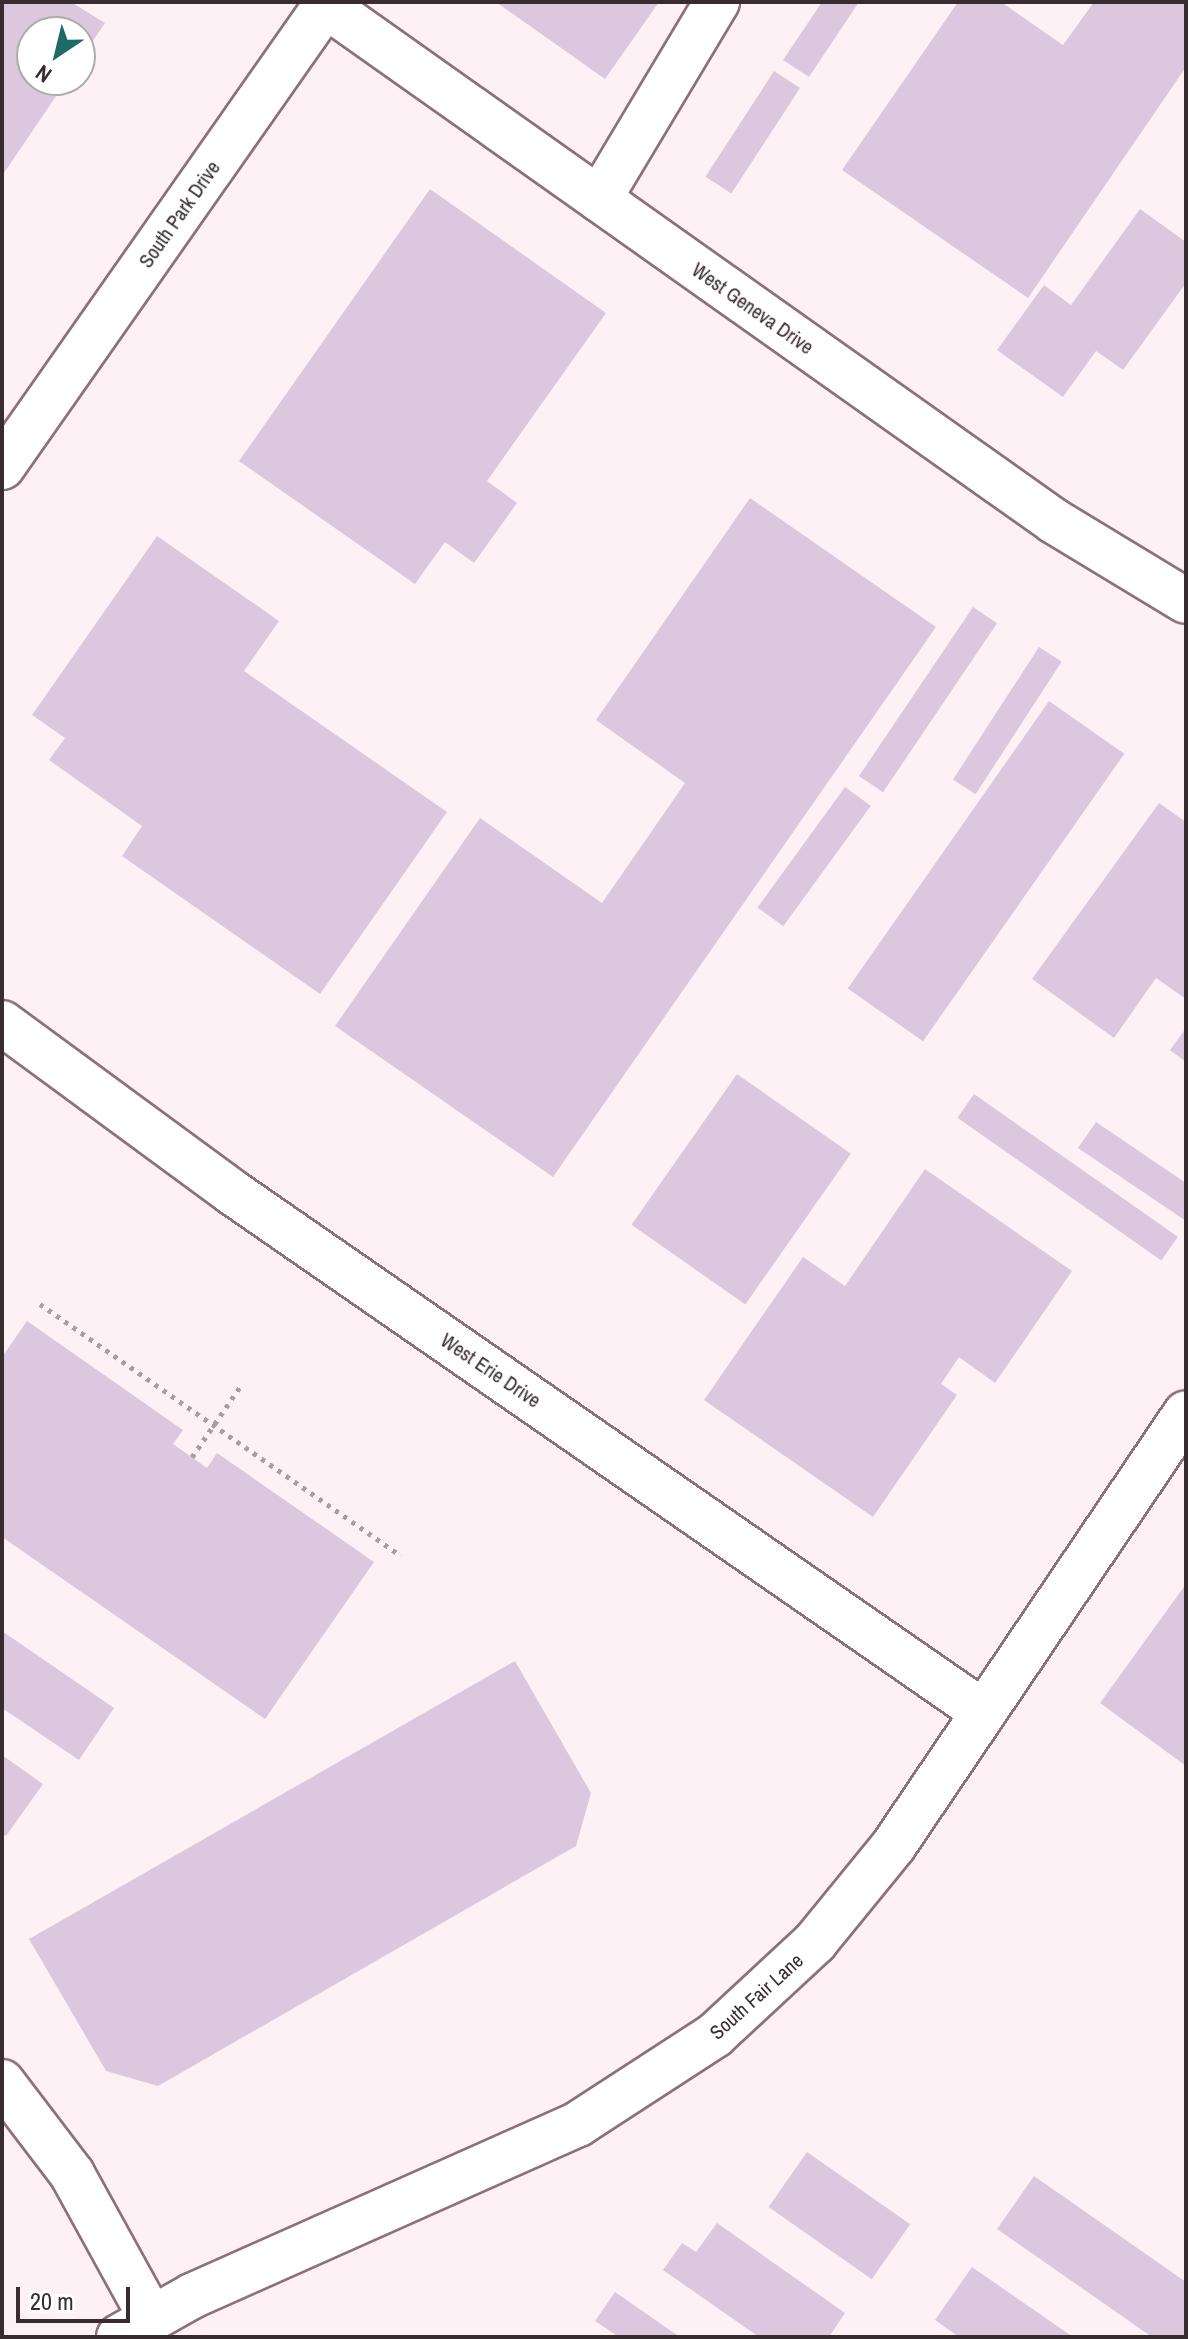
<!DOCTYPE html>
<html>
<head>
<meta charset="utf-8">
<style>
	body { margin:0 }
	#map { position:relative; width:1188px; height:2339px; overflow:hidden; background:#fef1f5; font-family:"Archivo Narrow",sans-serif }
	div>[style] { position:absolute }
	.building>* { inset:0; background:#dbc8de; transform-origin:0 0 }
	.path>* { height:5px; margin-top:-2.5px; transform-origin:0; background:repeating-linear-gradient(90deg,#aa9da1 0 4px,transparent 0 10px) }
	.roads { filter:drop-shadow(2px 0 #8c717b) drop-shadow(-2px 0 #8c717b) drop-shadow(0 2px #8c717b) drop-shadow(0 -2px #8c717b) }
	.minor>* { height:44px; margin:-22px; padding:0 22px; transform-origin:22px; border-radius:22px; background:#fff }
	span { translate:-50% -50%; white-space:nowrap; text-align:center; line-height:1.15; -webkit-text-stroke:7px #fff; paint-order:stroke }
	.street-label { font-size:20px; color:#382c30 }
	.frame { position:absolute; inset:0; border:4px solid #382c30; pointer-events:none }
	.north { position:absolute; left:16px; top:16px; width:80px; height:80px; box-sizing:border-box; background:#fff; border:2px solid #afabac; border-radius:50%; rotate:215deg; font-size:22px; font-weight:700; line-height:32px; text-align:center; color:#382c30 }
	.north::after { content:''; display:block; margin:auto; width:28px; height:36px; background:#1e6a65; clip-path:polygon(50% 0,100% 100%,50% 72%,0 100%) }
	.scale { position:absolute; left:16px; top:2287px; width:114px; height:36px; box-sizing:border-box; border:4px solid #382c30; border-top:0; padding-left:10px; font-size:24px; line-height:28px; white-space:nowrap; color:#382c30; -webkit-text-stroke:6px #fff; paint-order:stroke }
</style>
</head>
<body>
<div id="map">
	<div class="building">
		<div style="clip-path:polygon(2px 2px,71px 2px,105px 23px,80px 60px,80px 32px,32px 32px,32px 80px,67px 80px,2px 176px)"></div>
		<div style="clip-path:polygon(496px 2px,659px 2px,605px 79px)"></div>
		<div style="clip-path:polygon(822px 2px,859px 2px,809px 77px,783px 60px)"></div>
		<div style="clip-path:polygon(958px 2px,1001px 2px,1063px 45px,1094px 2px,1186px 2px,1186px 67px,1028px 298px,842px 170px)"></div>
		<div style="left:774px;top:71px;width:31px;height:126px;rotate:33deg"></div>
		<div style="clip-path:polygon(430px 189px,606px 313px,487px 481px,517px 503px,474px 563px,445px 542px,415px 584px,239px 461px)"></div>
		<div style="clip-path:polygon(1140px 209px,1186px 242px,1186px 283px,1123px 370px,1096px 351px,1063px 397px,997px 350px,1044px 285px,1071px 305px)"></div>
		<div style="clip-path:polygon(750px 498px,936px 627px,553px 1177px,335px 1026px,480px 818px,602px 903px,685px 783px,596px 720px)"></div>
		<div style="clip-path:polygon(157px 536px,279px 621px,244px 671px,447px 812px,320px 994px,122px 856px,142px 826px,49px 760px,65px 738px,32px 715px)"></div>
		<div style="left:973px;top:607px;width:29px;height:204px;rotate:34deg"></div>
		<div style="left:1039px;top:647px;width:27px;height:158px;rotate:33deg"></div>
		<div style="left:1049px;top:701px;width:92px;height:351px;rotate:35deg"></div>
		<div style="left:845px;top:787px;width:32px;height:149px;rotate:36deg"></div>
		<div style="clip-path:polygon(1159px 803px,1186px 822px,1186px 999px,1156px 978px,1114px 1038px,1032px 979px)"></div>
		<div style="clip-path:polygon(1186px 1028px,1186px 1062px,1170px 1050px)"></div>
		<div style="left:737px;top:1074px;width:139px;height:184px;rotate:35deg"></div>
		<div style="left:974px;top:1094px;width:249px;height:29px;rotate:35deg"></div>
		<div style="clip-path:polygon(1096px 1122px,1186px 1183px,1186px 1221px,1078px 1148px)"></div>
		<div style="clip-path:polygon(925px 1169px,1072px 1271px,995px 1383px,959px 1357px,941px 1384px,957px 1395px,873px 1517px,704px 1400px,803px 1257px,845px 1286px)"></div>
		<div style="clip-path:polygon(27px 1321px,183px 1430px,173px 1444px,207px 1468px,217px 1453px,374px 1562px,265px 1719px,2px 1537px,2px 1357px)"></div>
		<div style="clip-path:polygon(1186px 1584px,1186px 1766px,1100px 1703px)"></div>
		<div style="clip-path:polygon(2px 1631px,114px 1708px,79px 1760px,2px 1708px)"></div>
		<div style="clip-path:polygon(515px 1661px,591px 1793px,576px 1846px,158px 2086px,106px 2071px,29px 1939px)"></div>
		<div style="clip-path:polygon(2px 1755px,43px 1784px,6px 1836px,2px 1833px)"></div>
		<div style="left:807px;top:2152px;width:126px;height:67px;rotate:35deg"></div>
		<div style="clip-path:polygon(1034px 2176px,1186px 2282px,1186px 2337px,1152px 2337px,997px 2229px)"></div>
		<div style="clip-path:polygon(717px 2223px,845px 2313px,829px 2337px,759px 2337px,663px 2270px,682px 2243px,696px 2252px)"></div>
		<div style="clip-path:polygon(972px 2267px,1073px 2337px,959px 2337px,935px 2320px)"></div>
		<div style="clip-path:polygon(615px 2292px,680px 2337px,619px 2337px,595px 2321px)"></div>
	</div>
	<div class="path">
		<div style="left:40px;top:1304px;width:440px;rotate:34.9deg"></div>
		<div style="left:192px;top:1457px;width:88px;rotate:-55.6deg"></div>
	</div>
	<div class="roads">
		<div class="minor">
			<div style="left:325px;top:5px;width:893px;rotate:35.29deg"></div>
			<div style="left:1054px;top:521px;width:154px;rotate:31.2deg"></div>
			<div style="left:599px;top:199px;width:230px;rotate:-59.1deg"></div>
			<div style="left:2px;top:467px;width:568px;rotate:-54.97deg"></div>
			<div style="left:2px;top:1023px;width:285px;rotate:36.3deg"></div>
			<div style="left:232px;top:1192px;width:913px;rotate:34.7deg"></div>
			<div style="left:2px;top:2082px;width:116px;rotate:52.7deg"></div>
			<div style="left:72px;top:2174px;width:162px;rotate:61.2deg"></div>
			<div style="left:119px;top:2337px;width:84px;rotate:-29.3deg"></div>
			<div style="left:192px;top:2296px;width:423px;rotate:-24deg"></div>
			<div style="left:578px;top:2124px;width:163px;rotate:-33deg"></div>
			<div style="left:715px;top:2035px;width:137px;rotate:-42.9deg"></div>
			<div style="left:815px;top:1942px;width:125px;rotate:-50.8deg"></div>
			<div style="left:894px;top:1845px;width:521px;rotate:-55.94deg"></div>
		</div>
	</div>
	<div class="street-label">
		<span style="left:179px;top:214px;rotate:-55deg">South Park Drive</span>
		<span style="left:753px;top:308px;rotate:35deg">West Geneva Drive</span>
		<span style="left:491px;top:1370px;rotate:34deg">West Erie Drive</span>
		<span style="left:756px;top:1996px;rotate:-42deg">South Fair Lane</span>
	</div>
	<div class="frame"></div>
	<div class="north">N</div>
	<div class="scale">20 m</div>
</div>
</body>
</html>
